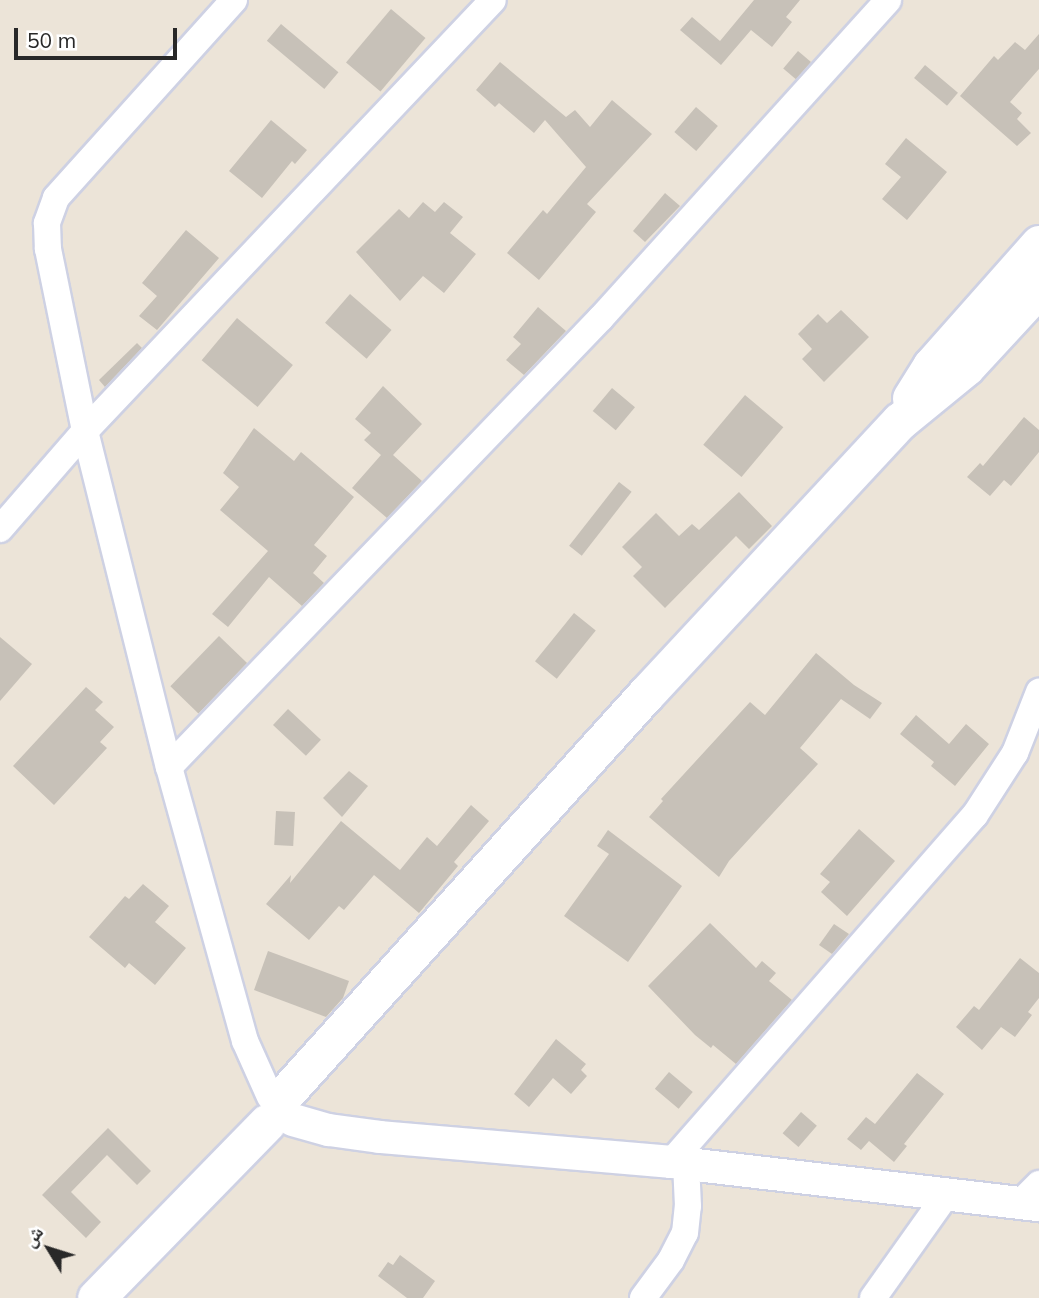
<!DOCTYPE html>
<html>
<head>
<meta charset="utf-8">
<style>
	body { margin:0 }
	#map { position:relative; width:1039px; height:1298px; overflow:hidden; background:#ece4d8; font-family:Mulish,"Noto Naskh Arabic",sans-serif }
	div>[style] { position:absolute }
	.building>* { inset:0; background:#c7c1b8; transform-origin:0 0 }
	.roads { filter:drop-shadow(2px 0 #ced1e3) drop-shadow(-2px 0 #ced1e3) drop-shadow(0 2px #ced1e3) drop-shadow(0 -2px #ced1e3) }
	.minor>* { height:26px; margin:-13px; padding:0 13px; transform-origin:13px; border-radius:13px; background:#fff }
	.tertiary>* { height:32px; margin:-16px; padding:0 16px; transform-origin:16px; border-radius:16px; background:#fff }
	.secondary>* { height:37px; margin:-18.5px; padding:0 18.5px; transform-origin:18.5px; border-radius:18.5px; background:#fff }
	span { translate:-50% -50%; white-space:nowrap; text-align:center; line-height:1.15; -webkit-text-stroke:5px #fff; paint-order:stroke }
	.north { position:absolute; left:14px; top:1214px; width:70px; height:70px; -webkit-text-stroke:5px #fff; paint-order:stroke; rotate:308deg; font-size:19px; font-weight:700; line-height:28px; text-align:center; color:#282828 }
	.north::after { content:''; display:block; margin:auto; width:24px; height:32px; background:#282828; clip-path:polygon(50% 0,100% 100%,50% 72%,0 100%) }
	.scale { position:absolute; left:14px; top:28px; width:163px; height:32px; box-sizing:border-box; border:4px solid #282828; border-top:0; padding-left:9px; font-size:21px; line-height:24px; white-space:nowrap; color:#282828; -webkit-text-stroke:5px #fff; paint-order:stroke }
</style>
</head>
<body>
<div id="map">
	<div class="building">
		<div style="clip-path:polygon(754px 0,800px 0,786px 17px,792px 22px,772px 47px,751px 30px,721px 65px,680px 30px,692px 17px,720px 41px)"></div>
		<div style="left:391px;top:9px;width:45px;height:70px;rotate:40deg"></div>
		<div style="left:281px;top:24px;width:75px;height:22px;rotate:40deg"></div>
		<div style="clip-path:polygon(1039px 34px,1039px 69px,1010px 102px,1022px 113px,1017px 119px,1031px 133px,1017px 146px,960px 96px,994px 56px,998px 60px,1015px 42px,1025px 50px)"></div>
		<div style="left:798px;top:51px;width:17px;height:23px;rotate:40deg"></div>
		<div style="clip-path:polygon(500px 62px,566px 117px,575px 110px,590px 127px,612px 100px,652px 134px,587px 204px,596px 212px,539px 280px,507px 253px,543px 210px,547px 214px,586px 167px,545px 120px,534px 133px,499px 103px,495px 107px,476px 90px)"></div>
		<div style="left:925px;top:65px;width:43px;height:17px;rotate:40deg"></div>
		<div style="left:696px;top:107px;width:29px;height:33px;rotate:41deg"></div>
		<div style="clip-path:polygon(271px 120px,307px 150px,295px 164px,292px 161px,262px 198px,229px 171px)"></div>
		<div style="clip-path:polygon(906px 138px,947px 172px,907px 220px,882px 199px,901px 177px,885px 164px)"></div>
		<div style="clip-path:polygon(665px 193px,680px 206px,645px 242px,633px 231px)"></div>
		<div style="clip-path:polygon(423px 202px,435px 212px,444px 202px,463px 217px,450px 233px,476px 254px,444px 293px,423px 276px,400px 301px,356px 252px,399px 209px,409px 218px)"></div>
		<div style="clip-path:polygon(186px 230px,219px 258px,157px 330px,139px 316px,157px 296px,142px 283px)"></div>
		<div style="left:350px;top:294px;width:55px;height:38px;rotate:41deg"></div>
		<div style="clip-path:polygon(538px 307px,566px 331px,524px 375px,506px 360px,521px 344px,513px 337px)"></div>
		<div style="clip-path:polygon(841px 310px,869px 337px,824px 382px,802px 359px,812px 349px,798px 334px,818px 314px,827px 323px)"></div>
		<div style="left:237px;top:318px;width:73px;height:55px;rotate:40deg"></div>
		<div style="clip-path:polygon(137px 343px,142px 348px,105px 387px,99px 380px)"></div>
		<div style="clip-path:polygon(383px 386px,422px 424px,393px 455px,422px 481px,387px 518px,352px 488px,381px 455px,364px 440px,371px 433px,355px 419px)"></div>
		<div style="left:612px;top:388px;width:30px;height:30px;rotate:40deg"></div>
		<div style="left:745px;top:395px;width:50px;height:65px;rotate:40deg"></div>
		<div style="clip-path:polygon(1024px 417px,1039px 430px,1039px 452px,1011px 486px,1004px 480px,990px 496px,967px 477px,980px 463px,983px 466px)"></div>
		<div style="clip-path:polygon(254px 428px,294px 461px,301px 452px,354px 497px,314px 545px,327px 556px,313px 573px,324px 583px,302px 606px,269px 577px,228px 627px,212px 614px,268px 551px,220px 510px,239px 487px,223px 473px)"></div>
		<div style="left:619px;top:482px;width:16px;height:81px;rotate:38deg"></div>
		<div style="clip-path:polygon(739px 492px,772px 526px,749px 549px,736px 536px,665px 608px,633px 576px,642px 567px,622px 547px,656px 513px,679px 536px,692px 524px,699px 530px)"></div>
		<div style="left:574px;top:613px;width:28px;height:62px;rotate:39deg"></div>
		<div style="left:219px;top:636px;width:39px;height:70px;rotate:44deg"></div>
		<div style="clip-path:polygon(0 637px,32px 664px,0 701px)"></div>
		<div style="clip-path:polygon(816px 653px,854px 685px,882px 703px,870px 719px,841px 699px,800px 748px,818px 764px,729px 861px,719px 877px,649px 817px,663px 801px,661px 799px,750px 702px,765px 715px)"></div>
		<div style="clip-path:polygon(86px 687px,103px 702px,95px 710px,114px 727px,100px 742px,107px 748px,54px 805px,13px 766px)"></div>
		<div style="left:288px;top:709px;width:45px;height:22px;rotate:43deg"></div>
		<div style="clip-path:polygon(916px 715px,949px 744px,966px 724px,989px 744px,955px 786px,931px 766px,934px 762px,900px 734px)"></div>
		<div style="clip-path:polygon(349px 771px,368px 786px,342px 817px,323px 798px)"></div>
		<div style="clip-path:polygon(471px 805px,489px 821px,454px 862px,458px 866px,419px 913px,374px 875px,344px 910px,339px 906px,309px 940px,266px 904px,291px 875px,290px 883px,341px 821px,400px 870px,427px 837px,437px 846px)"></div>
		<div style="left:276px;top:811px;width:19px;height:34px;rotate:3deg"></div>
		<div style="clip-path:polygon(859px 829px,895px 861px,847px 916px,821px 892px,830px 882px,820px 874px)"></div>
		<div style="clip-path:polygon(608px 830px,682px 886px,628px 962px,564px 916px,609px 854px,597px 846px)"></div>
		<div style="clip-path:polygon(143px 884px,169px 906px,155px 922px,186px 948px,155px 985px,129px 963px,125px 968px,89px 937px,125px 896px,129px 899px)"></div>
		<div style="clip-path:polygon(710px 923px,756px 968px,762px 961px,776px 973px,769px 981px,792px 1000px,736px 1064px,713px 1045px,711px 1048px,695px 1035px,648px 986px)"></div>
		<div style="clip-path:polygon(834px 924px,849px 934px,832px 954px,819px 945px)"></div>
		<div style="clip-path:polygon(268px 951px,349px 981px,343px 998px,326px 1017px,254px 990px)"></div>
		<div style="clip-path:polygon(1020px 958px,1039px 973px,1039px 998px,1028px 1012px,1032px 1015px,1015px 1037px,1001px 1027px,982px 1050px,956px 1027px,974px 1006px,979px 1010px)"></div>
		<div style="clip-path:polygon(556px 1039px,586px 1064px,581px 1070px,587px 1076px,571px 1094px,553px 1078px,529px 1107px,514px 1094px)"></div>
		<div style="left:669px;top:1072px;width:31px;height:22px;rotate:40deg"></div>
		<div style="clip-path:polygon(917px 1073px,944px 1094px,904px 1144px,907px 1146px,894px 1162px,869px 1141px,861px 1150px,847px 1139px,866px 1117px,875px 1124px)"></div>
		<div style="left:801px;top:1112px;width:21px;height:28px;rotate:41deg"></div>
		<div style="clip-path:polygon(108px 1128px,151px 1171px,137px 1185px,107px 1155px,71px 1192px,101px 1222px,86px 1238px,42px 1195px)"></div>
		<div style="clip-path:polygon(400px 1255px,435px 1281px,423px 1298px,407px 1298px,378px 1276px,388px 1262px,393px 1265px)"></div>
	</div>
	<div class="roads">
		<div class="minor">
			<div style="left:234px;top:0;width:266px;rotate:132deg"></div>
			<div style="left:56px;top:198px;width:27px;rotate:110deg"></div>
			<div style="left:47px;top:223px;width:26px;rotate:88deg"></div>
			<div style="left:48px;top:249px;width:186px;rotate:78.5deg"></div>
			<div style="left:85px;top:431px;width:346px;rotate:76deg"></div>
			<div style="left:169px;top:767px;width:284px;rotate:74.5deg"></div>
			<div style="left:245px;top:1041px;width:61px;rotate:65.9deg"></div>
			<div style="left:0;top:529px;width:130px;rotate:-49.1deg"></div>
			<div style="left:85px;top:431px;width:593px;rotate:-46.57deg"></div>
			<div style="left:169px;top:767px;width:623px;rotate:-46.11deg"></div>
			<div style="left:601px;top:318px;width:428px;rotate:-47.9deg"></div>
			<div style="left:671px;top:1162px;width:461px;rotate:-48.8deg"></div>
			<div style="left:975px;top:815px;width:74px;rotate:-57.2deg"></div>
			<div style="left:1015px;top:753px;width:66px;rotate:-68.5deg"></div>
			<div style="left:1020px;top:1203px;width:27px;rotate:-45deg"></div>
			<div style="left:643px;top:1298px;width:47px;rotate:-53.6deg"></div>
			<div style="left:671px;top:1260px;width:30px;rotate:-63deg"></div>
			<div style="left:685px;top:1233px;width:27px;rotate:-84deg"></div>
			<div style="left:688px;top:1206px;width:42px;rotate:-92.7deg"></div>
			<div style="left:873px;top:1298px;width:128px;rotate:-54.6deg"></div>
		</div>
		<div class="tertiary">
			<div style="left:293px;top:1120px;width:37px;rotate:16deg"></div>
			<div style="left:329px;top:1130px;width:51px;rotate:7.8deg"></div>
			<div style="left:380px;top:1137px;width:292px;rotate:4.9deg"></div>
			<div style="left:671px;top:1162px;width:371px;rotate:6.7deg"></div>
		</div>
		<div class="secondary">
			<div style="left:911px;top:398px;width:38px;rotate:-58deg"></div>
			<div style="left:931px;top:366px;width:163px;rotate:-48.5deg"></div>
			<div style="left:284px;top:1095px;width:540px;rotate:-47.93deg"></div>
			<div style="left:646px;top:694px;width:373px;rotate:-47.1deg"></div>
			<div style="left:900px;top:421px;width:85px;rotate:-39.3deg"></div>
			<div style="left:966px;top:367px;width:108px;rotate:-47.3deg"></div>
			<div style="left:96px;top:1298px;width:245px;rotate:-45.7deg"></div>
		</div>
	</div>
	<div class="north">ش</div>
	<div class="scale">50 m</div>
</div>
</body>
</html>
